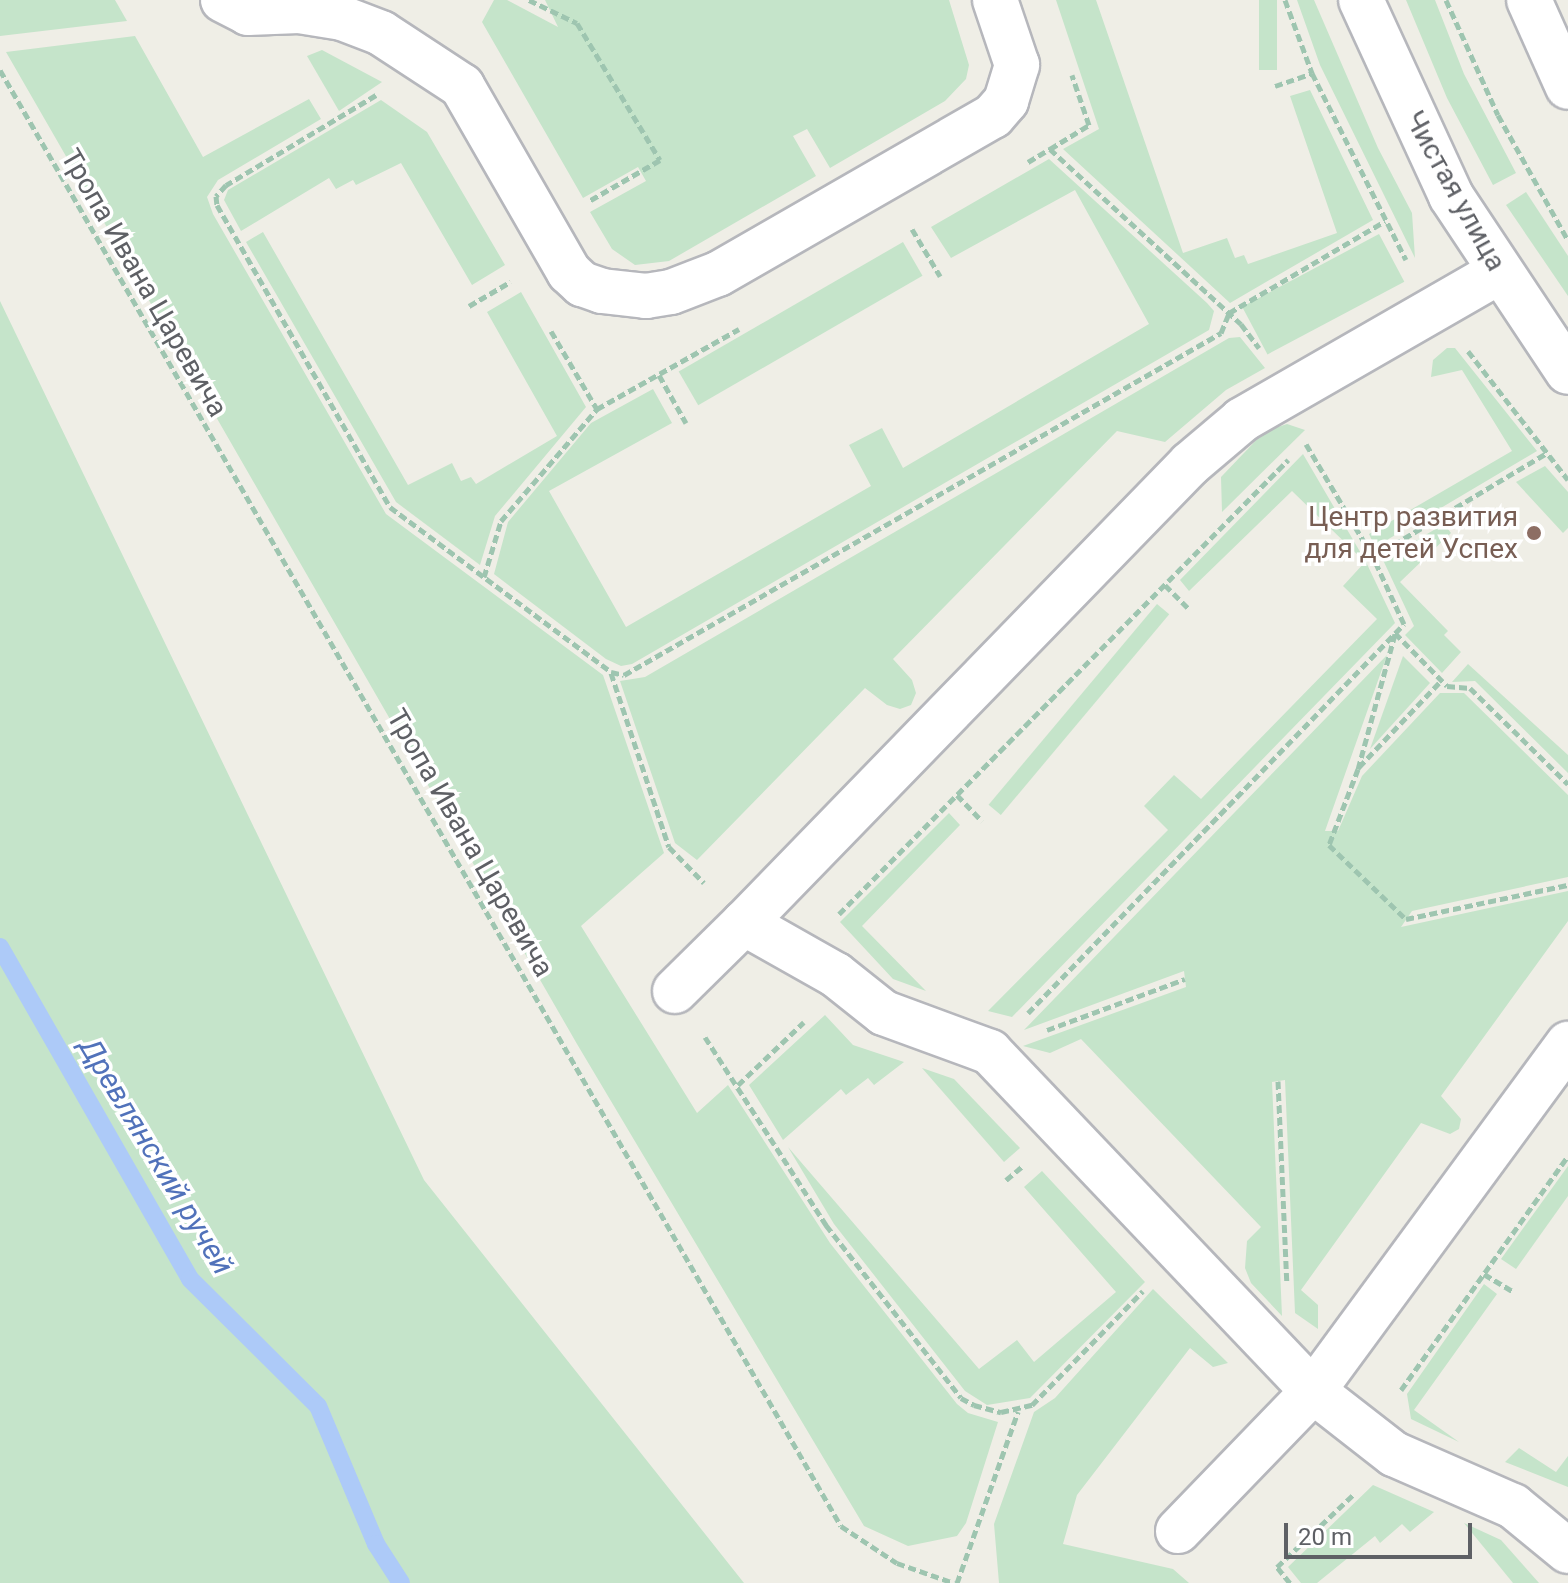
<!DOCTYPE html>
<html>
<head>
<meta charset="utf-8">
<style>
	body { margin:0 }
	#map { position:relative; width:1568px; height:1583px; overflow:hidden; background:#efeee6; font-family:Roboto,sans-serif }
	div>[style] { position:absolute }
	.green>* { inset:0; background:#c5e4ca; transform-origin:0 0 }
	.stream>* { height:18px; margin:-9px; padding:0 9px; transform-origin:9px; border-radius:9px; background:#adcaf8 }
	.path>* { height:5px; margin-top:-2.5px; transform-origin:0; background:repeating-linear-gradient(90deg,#9ec5b0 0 8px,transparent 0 12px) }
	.roads { filter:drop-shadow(2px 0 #b6b7bc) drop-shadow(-2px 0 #b6b7bc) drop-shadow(0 2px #b6b7bc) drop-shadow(0 -2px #b6b7bc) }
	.minor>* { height:44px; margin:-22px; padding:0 22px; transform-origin:22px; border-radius:22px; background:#fff }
	.dots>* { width:22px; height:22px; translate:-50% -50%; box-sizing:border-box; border:4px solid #fff; border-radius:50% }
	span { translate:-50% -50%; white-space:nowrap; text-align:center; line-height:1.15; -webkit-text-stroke:7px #fff; paint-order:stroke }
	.street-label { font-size:28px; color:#5e6065 }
	.education-label { font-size:28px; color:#785e54 }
	.right { translate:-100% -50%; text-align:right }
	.water-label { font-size:30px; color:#5172ba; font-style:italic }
	.scale { position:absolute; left:1284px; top:1523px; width:188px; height:36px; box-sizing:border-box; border:4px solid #5e6065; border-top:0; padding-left:10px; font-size:24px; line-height:28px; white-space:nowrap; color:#5e6065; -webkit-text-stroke:6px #fff; paint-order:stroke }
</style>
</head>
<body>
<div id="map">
	<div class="green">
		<div style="clip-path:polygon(0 0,115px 0,127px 21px,0 36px)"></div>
		<div style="clip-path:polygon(494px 0,507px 0,558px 27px,545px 0,949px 0,969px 65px,966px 79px,945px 101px,830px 168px,807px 129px,793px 136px,816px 176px,669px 261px,635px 265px,612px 249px,590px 212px,646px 181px,638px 167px,583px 198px,482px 22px)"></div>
		<div style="clip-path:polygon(1056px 0,1096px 0,1183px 253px,1227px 238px,1235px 258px,1244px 255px,1248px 264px,1337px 233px,1290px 96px,1310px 90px,1373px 220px,1230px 303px,1063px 149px,1099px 129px)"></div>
		<div style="left:1259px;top:0;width:18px;height:70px"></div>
		<div style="clip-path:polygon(1297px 0,1314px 0,1378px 148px,1412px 213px,1415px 258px,1320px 65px)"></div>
		<div style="clip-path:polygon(1406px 0,1435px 0,1464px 74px,1516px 173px,1493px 185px,1447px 98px)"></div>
		<div style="clip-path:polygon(135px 36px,203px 157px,309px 99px,321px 119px,218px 180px,207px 197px,213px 214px,386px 514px,603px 675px,664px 853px,581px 926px,697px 1113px,728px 1085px,830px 1243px,957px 1404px,968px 1413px,998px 1422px,966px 1523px,957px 1536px,908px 1546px,864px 1526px,577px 1044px,6px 52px)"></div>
		<div style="clip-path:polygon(322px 50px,382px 82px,339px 111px,307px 56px)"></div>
		<div style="clip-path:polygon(381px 100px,427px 132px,505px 265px,472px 285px,401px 163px,356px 185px,353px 180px,336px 189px,329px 178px,241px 231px,224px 200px,228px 190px)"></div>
		<div style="clip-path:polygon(1049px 159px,1207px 303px,1214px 311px,1209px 330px,632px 664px,621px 666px,606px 659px,494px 574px,508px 522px,591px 423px,653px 389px,672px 423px,549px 491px,626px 627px,871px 486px,849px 445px,882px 428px,903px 468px,1149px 324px,1075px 190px,951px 258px,931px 227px)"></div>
		<div style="clip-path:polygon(1526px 192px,1568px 256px,1568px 296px,1506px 205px)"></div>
		<div style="clip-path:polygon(263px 232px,408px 485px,452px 463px,461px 481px,471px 477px,476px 484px,557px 436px,487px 312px,521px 292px,586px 407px,495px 516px,480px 565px,396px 502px,246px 242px)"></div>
		<div style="left:1379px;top:234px;width:54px;height:155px;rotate:62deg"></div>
		<div style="left:903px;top:242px;width:39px;height:259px;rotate:60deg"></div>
		<div style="clip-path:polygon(0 301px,424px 1180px,744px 1583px,0 1583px)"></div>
		<div style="clip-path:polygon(1240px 337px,1265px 368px,1226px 390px,1165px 442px,1117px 431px,893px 659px,912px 680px,916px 693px,911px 705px,900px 709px,887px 705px,865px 688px,697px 860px,675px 843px,620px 681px,645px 677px,1229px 338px)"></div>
		<div style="clip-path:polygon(1447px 348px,1455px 348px,1537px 451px,1375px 547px,1369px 534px,1512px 451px,1462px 370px,1431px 377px,1433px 360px)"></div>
		<div style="clip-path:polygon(1287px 424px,1305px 430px,1222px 512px,1221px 477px,1265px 431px)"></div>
		<div style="clip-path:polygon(1303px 454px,1366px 562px,1395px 623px,1012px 1017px,988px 1011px,1168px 830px,1144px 806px,1174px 775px,1201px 799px,1377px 619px,1343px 586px,1365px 562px,1292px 491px,1189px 591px,1180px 580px)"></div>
		<div style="clip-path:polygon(1545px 466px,1568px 492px,1568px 528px,1563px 533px,1516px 482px)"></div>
		<div style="clip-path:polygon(1444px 524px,1451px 533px,1400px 582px,1448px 631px,1444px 635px,1461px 652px,1442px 673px,1405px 635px,1414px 626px,1383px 560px)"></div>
		<div style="left:1157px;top:604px;width:16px;height:262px;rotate:40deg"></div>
		<div style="clip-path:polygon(1387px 655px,1325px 831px,1338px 831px,1362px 776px,1440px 693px,1464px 693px,1568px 795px,1568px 877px,1412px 911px,1401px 927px,1568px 891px,1568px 921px,1441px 1096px,1461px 1119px,1459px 1129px,1450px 1134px,1421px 1123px,1301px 1290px,1318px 1305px,1318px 1329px,1295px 1313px,1285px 1080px,1272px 1082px,1282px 1316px,1251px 1283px,1245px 1268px,1247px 1241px,1261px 1227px,1081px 1039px,1050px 1053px,1023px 1046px,1186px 987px,1184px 971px,1024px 1030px)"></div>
		<div style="clip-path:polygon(1403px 656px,1430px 683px,1370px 749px)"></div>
		<div style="clip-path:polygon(1468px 664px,1568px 755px,1568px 773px,1475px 681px,1452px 682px)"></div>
		<div style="clip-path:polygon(949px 813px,960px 825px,862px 926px,926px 991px,893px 979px,840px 922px)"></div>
		<div style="clip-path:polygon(825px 1015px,853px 1045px,904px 1062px,874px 1085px,868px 1078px,846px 1095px,841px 1089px,783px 1140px,749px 1085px)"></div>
		<div style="clip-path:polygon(922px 1068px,954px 1079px,1020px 1148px,1004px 1162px)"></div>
		<div style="clip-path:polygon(788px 1147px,979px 1369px,1017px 1340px,1034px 1362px,1116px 1292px,1024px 1187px,1042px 1171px,1145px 1282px,1030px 1398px,987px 1405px,965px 1391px,834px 1224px)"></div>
		<div style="clip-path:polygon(1568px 1166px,1568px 1196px,1516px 1269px,1501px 1259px)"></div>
		<div style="clip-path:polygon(1484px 1284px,1497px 1294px,1414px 1410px,1459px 1442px,1411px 1419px,1407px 1394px)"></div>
		<div style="clip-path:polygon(1153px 1289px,1228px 1363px,1213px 1367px,1190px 1348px,1077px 1495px,1063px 1544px,1173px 1569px,1189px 1583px,999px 1583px,994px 1524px,1034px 1412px,1055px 1398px)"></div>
		<div style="clip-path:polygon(1519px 1448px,1556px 1472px,1568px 1456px,1568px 1487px,1505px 1462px)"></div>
		<div style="clip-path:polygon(1373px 1485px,1434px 1512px,1410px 1532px,1402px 1524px,1380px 1543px,1375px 1536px,1317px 1583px,1301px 1583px,1288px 1567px)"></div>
		<div style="clip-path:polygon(1464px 1523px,1501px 1540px,1539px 1583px,1513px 1583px)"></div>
	</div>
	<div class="stream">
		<div style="left:0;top:947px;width:383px;rotate:60.2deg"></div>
		<div style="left:190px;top:1279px;width:180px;rotate:44.8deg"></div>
		<div style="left:318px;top:1406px;width:150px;rotate:67.2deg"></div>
		<div style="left:376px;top:1544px;width:46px;rotate:57.3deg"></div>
	</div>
	<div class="path">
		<div style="left:529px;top:0;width:53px;rotate:25.6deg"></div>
		<div style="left:577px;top:23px;width:160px;rotate:58.8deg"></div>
		<div style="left:660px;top:160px;width:82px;rotate:150deg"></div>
		<div style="left:1285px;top:0;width:78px;rotate:69.7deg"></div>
		<div style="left:1312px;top:73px;width:209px;rotate:63.3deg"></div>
		<div style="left:1446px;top:0;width:126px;rotate:65.7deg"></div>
		<div style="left:1498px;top:115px;width:143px;rotate:60.8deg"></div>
		<div style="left:0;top:70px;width:1681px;rotate:59.99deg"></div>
		<div style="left:841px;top:1526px;width:67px;rotate:33.5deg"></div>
		<div style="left:897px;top:1563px;width:60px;rotate:19.3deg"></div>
		<div style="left:1275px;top:86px;width:39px;rotate:-19deg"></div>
		<div style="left:376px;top:95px;width:175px;rotate:149deg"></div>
		<div style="left:226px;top:185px;width:15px;rotate:132deg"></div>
		<div style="left:216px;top:196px;width:9px;rotate:84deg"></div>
		<div style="left:217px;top:205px;width:348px;rotate:60.2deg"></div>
		<div style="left:390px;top:507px;width:276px;rotate:36.7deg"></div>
		<div style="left:611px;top:672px;width:13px;rotate:13deg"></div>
		<div style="left:624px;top:675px;width:688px;rotate:-29.81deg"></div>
		<div style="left:1221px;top:333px;width:22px;rotate:-68deg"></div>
		<div style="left:1229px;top:313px;width:181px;rotate:-30.5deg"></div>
		<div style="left:1050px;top:149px;width:46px;rotate:-31.6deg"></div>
		<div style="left:1089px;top:125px;width:53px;rotate:-108.8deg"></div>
		<div style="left:1028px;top:162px;width:26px;rotate:-31deg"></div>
		<div style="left:1050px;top:149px;width:259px;rotate:42.5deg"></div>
		<div style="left:1241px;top:324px;width:30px;rotate:53deg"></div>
		<div style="left:912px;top:229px;width:55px;rotate:59.2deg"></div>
		<div style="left:469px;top:306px;width:48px;rotate:-30.3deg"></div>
		<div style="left:551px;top:331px;width:91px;rotate:59.5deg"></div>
		<div style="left:597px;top:409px;width:163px;rotate:-29.4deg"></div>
		<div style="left:1468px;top:351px;width:163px;rotate:52.2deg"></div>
		<div style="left:659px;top:375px;width:55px;rotate:60.6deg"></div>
		<div style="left:1306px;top:444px;width:131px;rotate:59.3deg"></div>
		<div style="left:484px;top:577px;width:59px;rotate:-73.1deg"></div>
		<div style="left:501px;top:521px;width:148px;rotate:-49.4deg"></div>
		<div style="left:1165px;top:585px;width:35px;rotate:45deg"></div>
		<div style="left:1395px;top:633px;width:74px;rotate:45.5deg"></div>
		<div style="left:1447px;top:686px;width:23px;rotate:5deg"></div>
		<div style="left:1470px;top:688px;width:137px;rotate:44.4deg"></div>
		<div style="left:1395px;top:634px;width:140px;rotate:105.3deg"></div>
		<div style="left:1358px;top:769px;width:81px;rotate:110.9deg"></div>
		<div style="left:1329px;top:845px;width:107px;rotate:43.9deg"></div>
		<div style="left:1406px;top:919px;width:166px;rotate:-11.9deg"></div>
		<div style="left:611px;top:673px;width:183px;rotate:71.6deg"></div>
		<div style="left:669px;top:847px;width:50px;rotate:45.8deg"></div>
		<div style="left:1359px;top:767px;width:119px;rotate:-46.4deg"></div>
		<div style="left:957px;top:795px;width:36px;rotate:46deg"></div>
		<div style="left:839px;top:914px;width:639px;rotate:-45.32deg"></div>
		<div style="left:1028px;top:1013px;width:541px;rotate:-45.97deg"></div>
		<div style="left:1404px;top:624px;width:74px;rotate:-114.8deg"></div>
		<div style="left:1373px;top:557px;width:203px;rotate:-30.9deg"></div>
		<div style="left:1047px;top:1030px;width:147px;rotate:-20.3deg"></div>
		<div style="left:705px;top:1037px;width:224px;rotate:57.2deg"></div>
		<div style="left:826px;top:1225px;width:219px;rotate:52deg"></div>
		<div style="left:961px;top:1398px;width:15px;rotate:28deg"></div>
		<div style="left:974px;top:1405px;width:28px;rotate:15deg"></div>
		<div style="left:1001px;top:1412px;width:32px;rotate:-13deg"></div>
		<div style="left:1032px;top:1405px;width:159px;rotate:-45.8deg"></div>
		<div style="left:1278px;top:1081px;width:203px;rotate:87.5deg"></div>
		<div style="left:738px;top:1085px;width:91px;rotate:-43.7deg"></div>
		<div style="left:1006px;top:1180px;width:23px;rotate:-40deg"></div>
		<div style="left:1484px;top:1274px;width:33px;rotate:31deg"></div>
		<div style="left:1401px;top:1390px;width:287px;rotate:-54.5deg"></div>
		<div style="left:957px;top:1583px;width:182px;rotate:-70.4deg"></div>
		<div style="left:1290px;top:1583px;width:21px;rotate:-129deg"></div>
		<div style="left:1277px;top:1567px;width:106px;rotate:-43.5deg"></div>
	</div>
	<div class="roads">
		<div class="minor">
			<div style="left:223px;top:0;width:28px;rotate:27deg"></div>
			<div style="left:248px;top:13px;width:51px;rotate:-2.2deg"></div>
			<div style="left:299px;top:11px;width:44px;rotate:9.2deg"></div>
			<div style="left:342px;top:18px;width:42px;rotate:21deg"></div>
			<div style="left:381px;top:33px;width:97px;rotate:33.2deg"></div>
			<div style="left:462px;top:86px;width:215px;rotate:60.1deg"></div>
			<div style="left:569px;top:272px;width:18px;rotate:43deg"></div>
			<div style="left:582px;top:284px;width:21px;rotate:19deg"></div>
			<div style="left:602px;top:291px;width:44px;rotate:6.5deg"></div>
			<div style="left:646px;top:296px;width:25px;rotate:-9deg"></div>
			<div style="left:671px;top:292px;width:50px;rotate:-21deg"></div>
			<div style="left:718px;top:274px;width:317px;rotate:-29.9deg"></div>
			<div style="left:993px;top:116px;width:20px;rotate:-49deg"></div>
			<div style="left:1006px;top:101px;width:38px;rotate:-73deg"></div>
			<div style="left:1017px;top:65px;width:69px;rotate:-108.7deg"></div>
			<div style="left:1361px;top:0;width:216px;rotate:65.3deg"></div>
			<div style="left:1451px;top:196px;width:211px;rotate:56.4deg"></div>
			<div style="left:1529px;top:0;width:95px;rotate:65.9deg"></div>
			<div style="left:1499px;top:272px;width:297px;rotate:150.1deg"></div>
			<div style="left:1242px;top:420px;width:68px;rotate:139.8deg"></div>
			<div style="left:1190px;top:464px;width:640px;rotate:134.18deg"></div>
			<div style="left:744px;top:923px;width:106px;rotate:29.5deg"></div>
			<div style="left:836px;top:975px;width:61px;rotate:38.4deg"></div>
			<div style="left:884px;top:1013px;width:113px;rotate:20.2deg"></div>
			<div style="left:990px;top:1052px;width:468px;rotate:46.4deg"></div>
			<div style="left:1313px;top:1391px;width:103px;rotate:37.9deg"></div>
			<div style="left:1394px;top:1454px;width:130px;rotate:23.6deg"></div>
			<div style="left:1513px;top:1506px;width:71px;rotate:39.3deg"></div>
			<div style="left:675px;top:991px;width:97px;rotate:-44.6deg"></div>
			<div style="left:1178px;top:1531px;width:194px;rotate:-46deg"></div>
			<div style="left:1313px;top:1391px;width:431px;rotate:-53.7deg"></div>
		</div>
	</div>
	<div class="dots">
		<div style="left:1534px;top:533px;background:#8d6e63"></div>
	</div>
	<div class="street-label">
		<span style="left:1455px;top:191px;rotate:61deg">Чистая улица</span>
		<span style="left:144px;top:283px;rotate:60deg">Тропа Ивана Царевича</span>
		<span style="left:470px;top:843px;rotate:60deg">Тропа Ивана Царевича</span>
	</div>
	<div class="education-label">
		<span class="right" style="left:1518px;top:533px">Центр развития<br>для детей Успех</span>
	</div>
	<div class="water-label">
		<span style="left:156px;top:1156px;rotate:59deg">Древлянский ручей</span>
	</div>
	<div class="scale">20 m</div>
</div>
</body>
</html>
